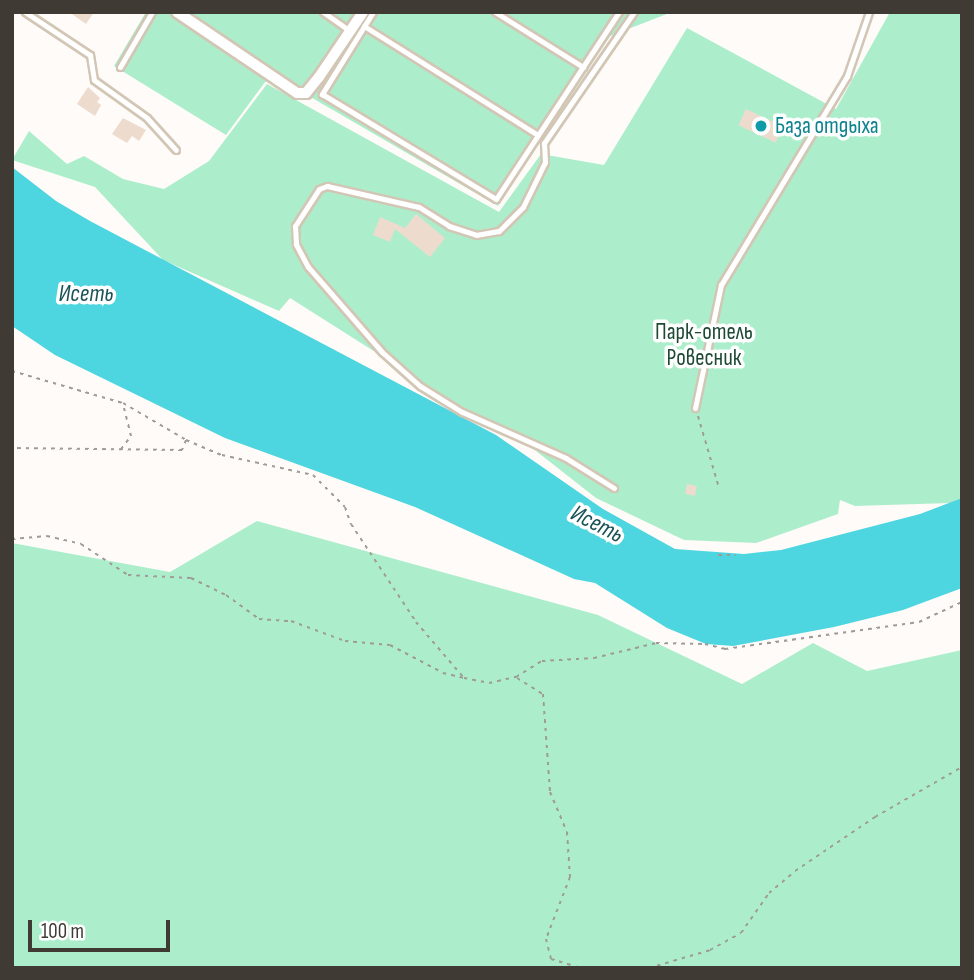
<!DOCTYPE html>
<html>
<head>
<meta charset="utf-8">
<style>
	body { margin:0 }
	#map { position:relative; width:974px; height:980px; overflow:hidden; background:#fefbf8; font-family:"Sofia Sans Condensed",sans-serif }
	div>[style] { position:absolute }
	.green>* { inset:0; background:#aceecc }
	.water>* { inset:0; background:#4dd5e0 }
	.building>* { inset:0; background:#eddbce; transform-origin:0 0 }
	.path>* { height:2px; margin-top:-1px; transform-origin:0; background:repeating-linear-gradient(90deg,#9f9b96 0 3.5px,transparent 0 8.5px) }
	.roads { filter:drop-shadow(2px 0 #d2c6b5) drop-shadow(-2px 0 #d2c6b5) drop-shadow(0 2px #d2c6b5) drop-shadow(0 -2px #d2c6b5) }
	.lane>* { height:5px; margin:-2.5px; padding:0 2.5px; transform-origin:2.5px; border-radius:2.5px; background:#fff }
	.street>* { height:10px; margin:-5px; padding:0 5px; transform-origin:5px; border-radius:5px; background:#fff }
	.dots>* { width:19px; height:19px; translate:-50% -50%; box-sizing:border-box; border:4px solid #fff; border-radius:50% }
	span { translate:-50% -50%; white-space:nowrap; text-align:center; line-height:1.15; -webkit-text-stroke:7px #fff; paint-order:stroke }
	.culture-label { font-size:23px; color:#0d838f }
	.left { translate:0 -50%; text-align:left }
	.park-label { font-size:23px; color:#1e4935 }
	.water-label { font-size:24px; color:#195257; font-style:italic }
	.frame { position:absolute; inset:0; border:14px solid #3f3a33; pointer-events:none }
	.scale { position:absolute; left:28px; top:920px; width:142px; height:32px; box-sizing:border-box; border:4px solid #3f3a33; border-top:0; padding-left:9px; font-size:21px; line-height:24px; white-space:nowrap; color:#3f3a33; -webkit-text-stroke:5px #fff; paint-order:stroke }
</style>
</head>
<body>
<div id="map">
	<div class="green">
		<div style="clip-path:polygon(146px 12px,672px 12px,605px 38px,498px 206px,271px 74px,226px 135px,114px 66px)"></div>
		<div style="clip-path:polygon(890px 12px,962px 12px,962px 498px,950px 503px,855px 506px,840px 500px,838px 514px,756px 543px,684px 540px,596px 498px,508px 429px,489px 424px,290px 298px,279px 311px,163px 260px,95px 187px,12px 160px,29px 131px,67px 164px,84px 156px,123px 179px,164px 189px,209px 161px,267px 84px,499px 212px,541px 154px,604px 165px,687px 28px,836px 109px)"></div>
		<div style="clip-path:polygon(257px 521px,598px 615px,742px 684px,813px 643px,867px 671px,962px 650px,962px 968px,12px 968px,12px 543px,170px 572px)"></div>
	</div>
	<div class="water">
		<div style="clip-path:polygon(12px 167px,56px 201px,90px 221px,496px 435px,603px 509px,675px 549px,744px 554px,781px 550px,920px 514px,962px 498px,962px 588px,903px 610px,834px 627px,733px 646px,706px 644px,667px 628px,595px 583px,574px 579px,415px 507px,225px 438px,55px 355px,12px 326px)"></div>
	</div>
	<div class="building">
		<div style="clip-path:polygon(69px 12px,94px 12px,86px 24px)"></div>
		<div style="clip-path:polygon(88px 87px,100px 98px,97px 102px,101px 105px,95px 116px,77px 104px)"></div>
		<div style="left:746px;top:109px;width:41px;height:18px;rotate:25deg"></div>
		<div style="clip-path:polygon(123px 118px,146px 130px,139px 141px,132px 136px,127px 143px,112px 134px)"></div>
		<div style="clip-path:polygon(416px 214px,445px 238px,430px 257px,395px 229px,390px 242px,373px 235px,380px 217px,405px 228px)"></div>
		<div style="left:687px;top:484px;width:10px;height:10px;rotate:11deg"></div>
	</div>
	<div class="path">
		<div style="left:12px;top:371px;width:116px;rotate:16.1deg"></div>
		<div style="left:123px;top:403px;width:73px;rotate:30.4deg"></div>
		<div style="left:186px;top:440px;width:11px;rotate:112deg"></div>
		<div style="left:182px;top:450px;width:170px;rotate:-179.3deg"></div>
		<div style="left:698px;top:416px;width:75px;rotate:73.7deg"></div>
		<div style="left:186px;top:440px;width:39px;rotate:23deg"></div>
		<div style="left:222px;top:455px;width:93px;rotate:12.4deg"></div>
		<div style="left:313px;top:475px;width:45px;rotate:45deg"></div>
		<div style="left:345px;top:507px;width:18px;rotate:71deg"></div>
		<div style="left:351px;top:524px;width:118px;rotate:56.4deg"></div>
		<div style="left:416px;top:622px;width:74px;rotate:49.4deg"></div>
		<div style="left:464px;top:678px;width:25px;rotate:11deg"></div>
		<div style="left:489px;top:683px;width:28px;rotate:-13deg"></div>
		<div style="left:516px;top:677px;width:31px;rotate:-32deg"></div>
		<div style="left:542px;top:661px;width:52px;rotate:-3.3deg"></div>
		<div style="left:594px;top:658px;width:64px;rotate:-13.6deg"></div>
		<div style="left:656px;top:643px;width:49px;rotate:1.2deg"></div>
		<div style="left:705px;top:644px;width:21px;rotate:14deg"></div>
		<div style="left:725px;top:649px;width:196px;rotate:-7.9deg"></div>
		<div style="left:919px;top:622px;width:47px;rotate:-24.9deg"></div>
		<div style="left:121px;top:449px;width:16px;rotate:-52deg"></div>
		<div style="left:131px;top:436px;width:33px;rotate:-104deg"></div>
		<div style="left:12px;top:539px;width:35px;rotate:-5deg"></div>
		<div style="left:47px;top:536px;width:35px;rotate:13deg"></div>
		<div style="left:81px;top:544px;width:56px;rotate:33.4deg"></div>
		<div style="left:128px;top:575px;width:63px;rotate:2.7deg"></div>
		<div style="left:191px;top:578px;width:39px;rotate:26deg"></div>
		<div style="left:226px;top:595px;width:41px;rotate:36deg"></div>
		<div style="left:259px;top:619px;width:32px;rotate:4deg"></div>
		<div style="left:291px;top:621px;width:58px;rotate:20.3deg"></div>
		<div style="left:345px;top:641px;width:45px;rotate:5.1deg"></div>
		<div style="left:390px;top:645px;width:60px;rotate:27.8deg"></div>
		<div style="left:443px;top:673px;width:22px;rotate:13deg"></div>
		<div style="left:718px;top:555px;width:18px"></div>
		<div style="left:517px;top:678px;width:31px;rotate:32deg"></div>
		<div style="left:543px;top:694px;width:98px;rotate:85.9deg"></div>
		<div style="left:550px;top:792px;width:43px;rotate:67deg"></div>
		<div style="left:567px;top:832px;width:45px;rotate:86.2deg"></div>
		<div style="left:570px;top:877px;width:66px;rotate:111.2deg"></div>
		<div style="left:546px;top:939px;width:21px;rotate:76deg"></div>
		<div style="left:551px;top:959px;width:30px;rotate:17deg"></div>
		<div style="left:649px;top:968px;width:64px;rotate:-16.4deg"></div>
		<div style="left:710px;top:950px;width:35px;rotate:-29deg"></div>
		<div style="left:741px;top:933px;width:49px;rotate:-55deg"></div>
		<div style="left:769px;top:893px;width:34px;rotate:-40deg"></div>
		<div style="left:795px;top:871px;width:97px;rotate:-34deg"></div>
		<div style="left:875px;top:817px;width:100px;rotate:-29.9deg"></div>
	</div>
	<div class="roads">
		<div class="lane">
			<div style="left:25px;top:12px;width:78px;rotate:33.5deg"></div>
			<div style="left:90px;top:55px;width:25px;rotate:81deg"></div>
			<div style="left:94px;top:80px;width:65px;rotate:35.6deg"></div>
			<div style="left:147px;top:118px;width:43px;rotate:47.8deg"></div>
			<div style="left:323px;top:12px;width:33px;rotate:35deg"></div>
			<div style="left:373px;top:12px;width:97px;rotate:121.9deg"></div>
			<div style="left:322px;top:94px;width:203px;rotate:31.1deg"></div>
			<div style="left:496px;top:199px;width:224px;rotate:-56.7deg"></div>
			<div style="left:495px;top:12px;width:104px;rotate:32deg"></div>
			<div style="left:364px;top:26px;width:205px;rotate:32.1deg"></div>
			<div style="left:120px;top:67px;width:64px;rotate:-59.8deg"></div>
			<div style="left:695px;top:408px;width:126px;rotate:-78.1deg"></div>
			<div style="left:721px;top:285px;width:244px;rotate:-58.9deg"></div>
			<div style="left:847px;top:76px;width:68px;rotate:-71deg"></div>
			<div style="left:614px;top:488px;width:57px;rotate:-148deg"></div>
			<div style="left:566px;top:458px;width:114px;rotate:-156.1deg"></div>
			<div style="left:462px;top:412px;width:49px;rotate:-148.2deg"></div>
			<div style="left:420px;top:386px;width:51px;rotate:-138.2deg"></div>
			<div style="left:382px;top:352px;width:113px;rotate:-131deg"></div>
			<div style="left:308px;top:267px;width:26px;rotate:-118deg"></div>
			<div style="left:296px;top:244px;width:18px;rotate:-93deg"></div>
			<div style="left:295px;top:226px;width:44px;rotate:-57deg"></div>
			<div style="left:319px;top:189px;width:9px;rotate:-21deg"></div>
			<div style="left:327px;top:186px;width:94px;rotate:12.9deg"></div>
			<div style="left:419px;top:207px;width:36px;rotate:32deg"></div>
			<div style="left:449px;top:226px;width:28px;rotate:18deg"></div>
			<div style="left:476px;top:235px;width:23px;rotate:-10deg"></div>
			<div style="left:499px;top:231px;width:34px;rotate:-45deg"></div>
			<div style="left:523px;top:207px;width:50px;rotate:-63.9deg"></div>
			<div style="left:545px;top:162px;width:19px;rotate:-93deg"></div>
			<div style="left:544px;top:143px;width:159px;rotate:-55.5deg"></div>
		</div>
		<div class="street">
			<div style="left:177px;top:12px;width:145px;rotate:34deg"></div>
			<div style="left:297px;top:93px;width:9px"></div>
			<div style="left:306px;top:93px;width:21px;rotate:-51deg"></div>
			<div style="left:319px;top:77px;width:78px;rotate:-55.9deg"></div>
		</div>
	</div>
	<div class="dots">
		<div style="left:761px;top:126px;background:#0f9aa8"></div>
	</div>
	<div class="culture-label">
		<span class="left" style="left:775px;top:126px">База отдыха</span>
	</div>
	<div class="park-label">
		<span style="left:704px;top:345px">Парк-отель<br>Ровесник</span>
	</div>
	<div class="water-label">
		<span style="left:86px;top:294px">Исеть</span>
		<span style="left:597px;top:524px;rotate:27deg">Исеть</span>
	</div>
	<div class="frame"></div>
	<div class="scale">100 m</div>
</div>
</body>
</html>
